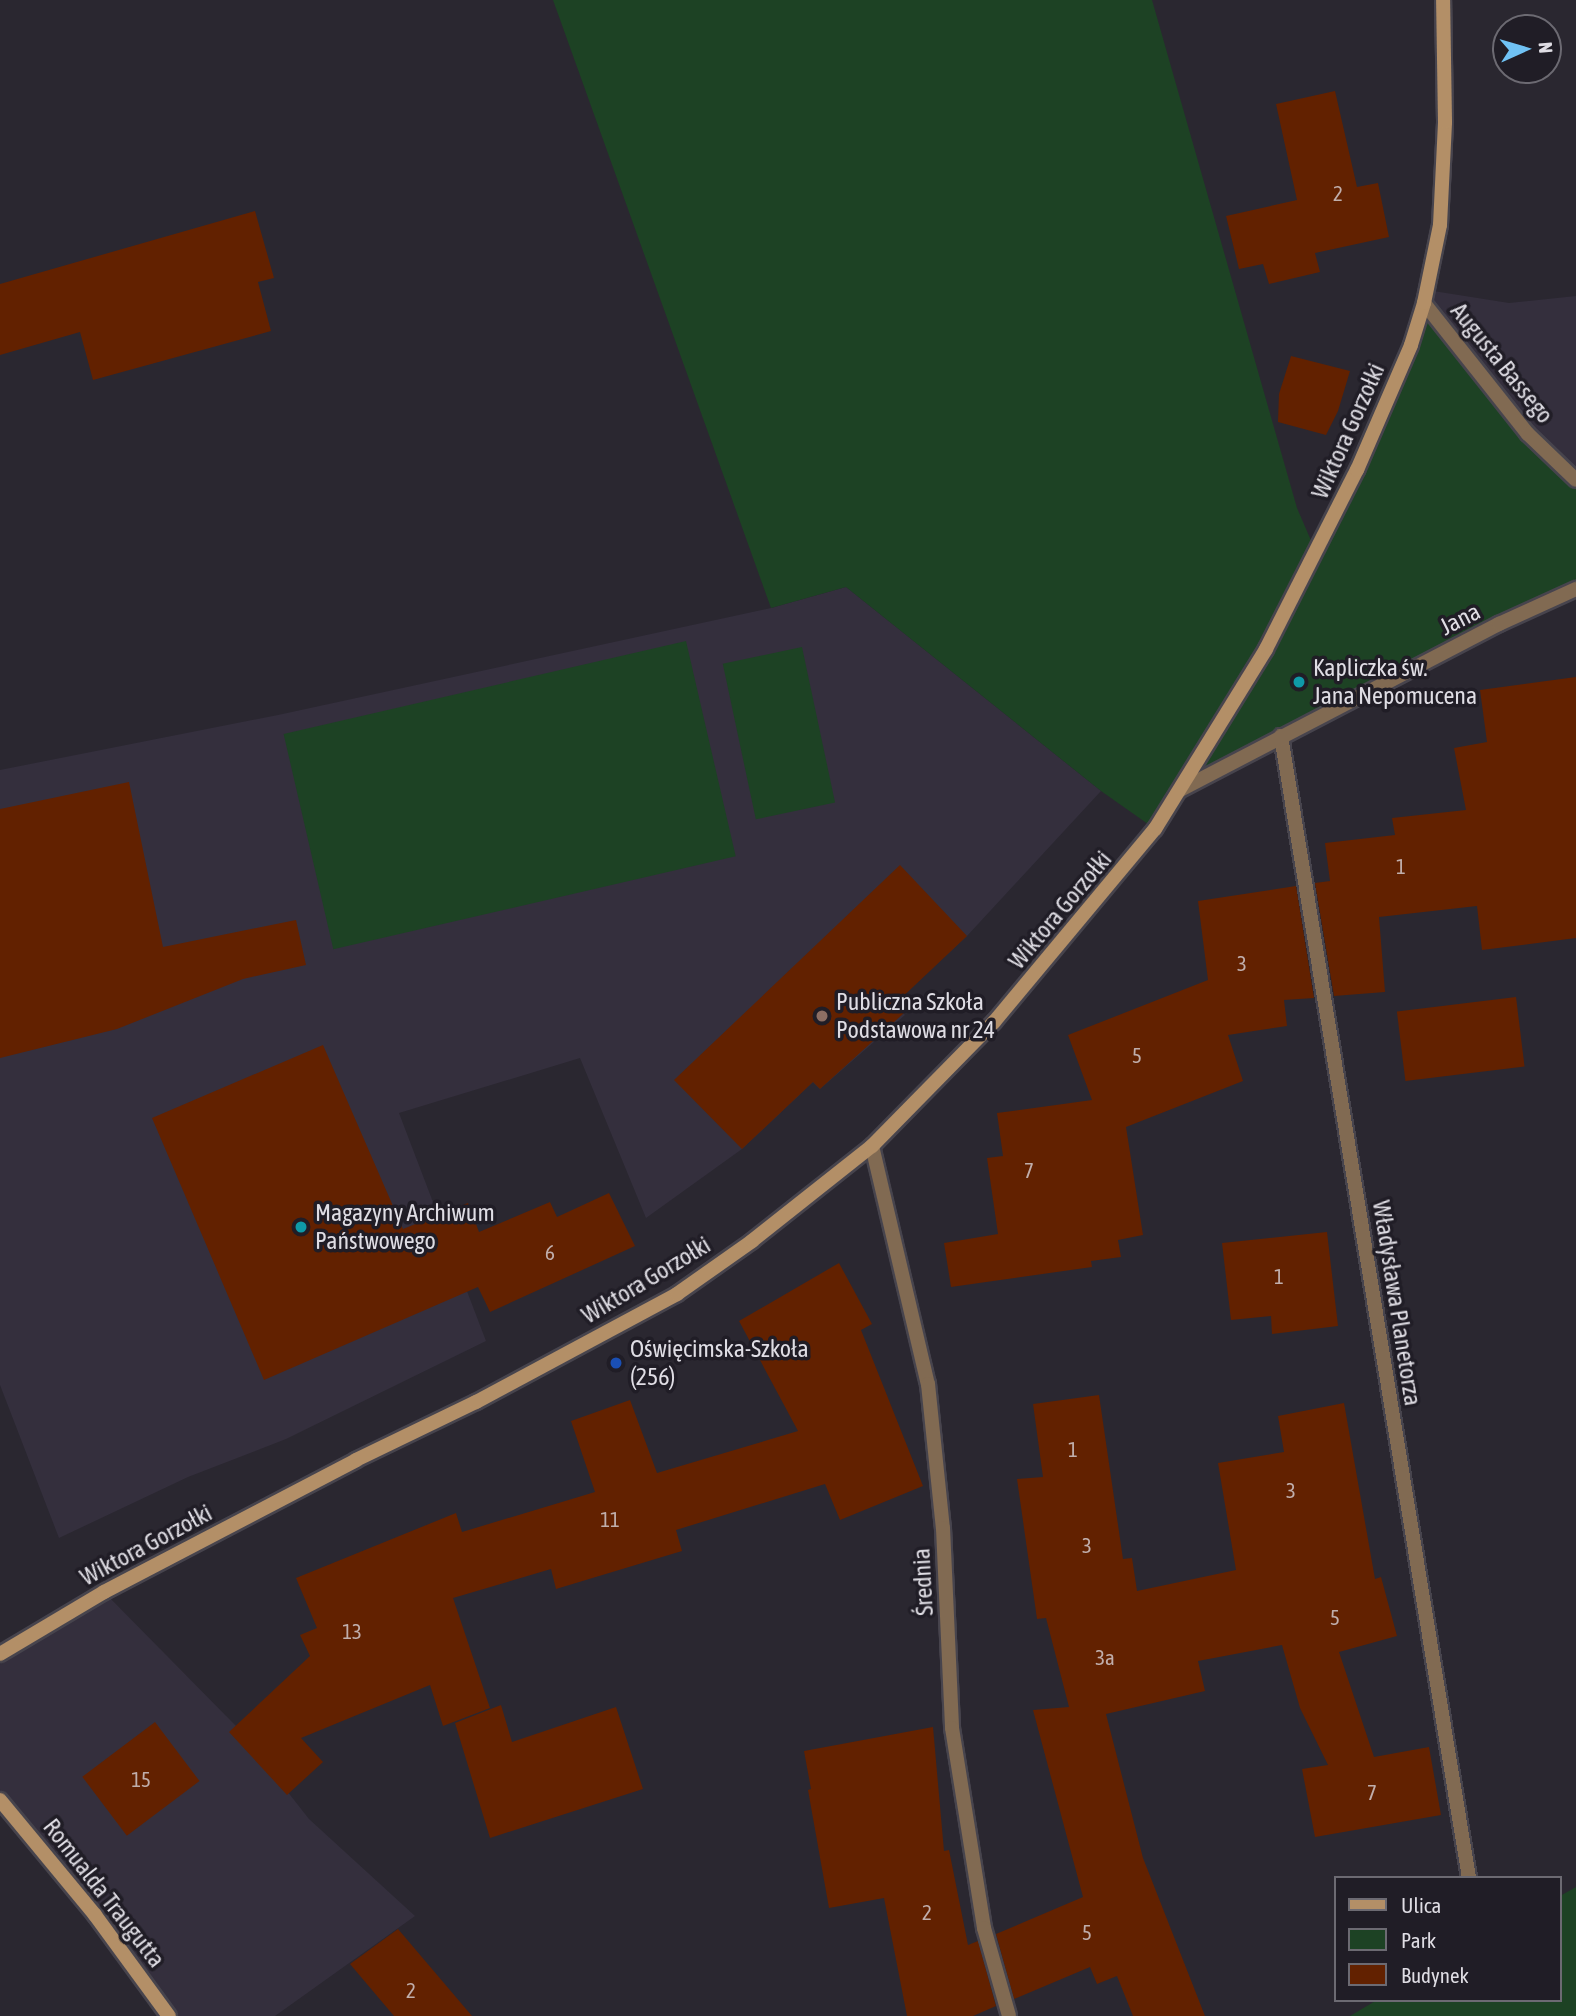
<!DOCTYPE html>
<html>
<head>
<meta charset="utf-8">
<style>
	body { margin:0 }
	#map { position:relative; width:1576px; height:2016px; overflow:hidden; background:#2a2730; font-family:"Asap Condensed",sans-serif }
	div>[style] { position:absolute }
	.built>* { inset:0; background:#342f3d }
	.green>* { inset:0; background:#1d4224; transform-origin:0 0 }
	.building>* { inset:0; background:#622100; transform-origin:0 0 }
	.roads { filter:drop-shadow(2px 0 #47444d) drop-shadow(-2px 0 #47444d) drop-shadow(0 2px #47444d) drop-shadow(0 -2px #47444d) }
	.street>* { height:14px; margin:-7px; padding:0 7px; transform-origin:7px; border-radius:7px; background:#816a52 }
	.secondary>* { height:14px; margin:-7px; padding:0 7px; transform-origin:7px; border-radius:7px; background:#b38f67 }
	.dots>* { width:19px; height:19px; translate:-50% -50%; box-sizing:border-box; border:4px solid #201d26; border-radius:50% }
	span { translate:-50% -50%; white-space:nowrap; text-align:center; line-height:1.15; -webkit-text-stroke:7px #201d26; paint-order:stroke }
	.number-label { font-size:21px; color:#c0aeab }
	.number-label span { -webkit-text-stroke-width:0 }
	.street-label { font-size:24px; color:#dfdde4 }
	.poi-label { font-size:24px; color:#dfdde4 }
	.left { translate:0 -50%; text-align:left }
	.legend { position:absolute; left:1334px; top:1876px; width:228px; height:126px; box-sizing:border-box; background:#201d26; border:2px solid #6c6a72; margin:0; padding:9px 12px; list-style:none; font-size:21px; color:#dfdde4 }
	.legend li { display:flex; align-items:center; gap:14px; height:35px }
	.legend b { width:35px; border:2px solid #6c6a72 }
	.north { position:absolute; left:1492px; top:14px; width:70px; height:70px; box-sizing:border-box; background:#201d26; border:2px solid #6c6a72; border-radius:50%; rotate:86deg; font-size:19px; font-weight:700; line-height:28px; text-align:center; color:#dfdde4 }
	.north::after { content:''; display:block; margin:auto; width:24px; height:32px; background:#70c2f4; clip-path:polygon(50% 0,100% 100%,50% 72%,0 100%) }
</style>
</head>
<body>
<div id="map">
	<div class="built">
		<div style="clip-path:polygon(1427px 290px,1509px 303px,1576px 296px,1576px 480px,1424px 303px)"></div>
		<div style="clip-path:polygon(846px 587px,1101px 791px,967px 936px,895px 1003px,905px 1015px,820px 1089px,813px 1082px,742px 1149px,646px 1218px,580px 1058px,399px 1113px,486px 1341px,286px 1439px,188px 1477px,59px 1538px,0 1385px,0 770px,278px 715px,771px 608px)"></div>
		<div style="clip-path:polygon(104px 1592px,236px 1726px,309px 1819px,415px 1916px,275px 2016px,169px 2016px,0 1800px,0 1654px)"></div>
	</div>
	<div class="green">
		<div style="clip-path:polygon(553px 0,1152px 0,1297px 508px,1316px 552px,1424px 303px,1576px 480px,1576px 589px,1180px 790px,1155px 829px,1101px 791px,846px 587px,771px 608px)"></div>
		<div style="left:686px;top:641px;width:221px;height:413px;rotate:77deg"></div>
		<div style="left:802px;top:647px;width:159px;height:81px;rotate:78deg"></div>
		<div style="clip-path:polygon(1576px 1887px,1576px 2016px,1350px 2016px,1377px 2000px,1560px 2000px,1560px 1896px)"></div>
	</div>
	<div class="building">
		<div style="clip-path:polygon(1335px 91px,1357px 187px,1378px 183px,1389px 237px,1315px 253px,1320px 272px,1269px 284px,1263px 264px,1239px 269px,1226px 216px,1297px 200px,1276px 104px)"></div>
		<div style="clip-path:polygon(255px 211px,274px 278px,258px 282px,271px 331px,93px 380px,80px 332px,0 355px,0 284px)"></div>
		<div style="clip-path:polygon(1291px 356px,1350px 371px,1338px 411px,1326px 435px,1278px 422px,1279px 394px)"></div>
		<div style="clip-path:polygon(1576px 677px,1576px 938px,1482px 950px,1477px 906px,1379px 917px,1385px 992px,1334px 996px,1315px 883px,1330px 881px,1325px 843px,1395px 835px,1392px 818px,1466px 810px,1454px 748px,1487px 742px,1480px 690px)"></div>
		<div style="clip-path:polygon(129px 782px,163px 947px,296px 920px,306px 965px,243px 979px,117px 1029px,0 1058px,0 809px)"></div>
		<div style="clip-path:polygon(900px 865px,967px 936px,895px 1004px,904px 1013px,820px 1089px,813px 1082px,742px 1149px,674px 1080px)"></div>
		<div style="clip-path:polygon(1296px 886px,1314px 998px,1284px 1000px,1287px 1026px,1228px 1035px,1243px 1081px,1126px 1127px,1143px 1235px,1118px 1240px,1121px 1257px,1091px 1261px,1092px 1267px,951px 1287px,944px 1243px,998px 1234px,987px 1158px,1003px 1156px,997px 1113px,1092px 1100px,1068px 1035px,1208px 980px,1198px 901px)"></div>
		<div style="left:1516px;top:997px;width:70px;height:120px;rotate:83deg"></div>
		<div style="clip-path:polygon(323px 1045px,403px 1229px,468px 1203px,479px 1232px,550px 1202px,557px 1217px,609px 1193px,635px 1246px,490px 1312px,478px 1287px,264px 1380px,152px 1118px)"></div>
		<div style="clip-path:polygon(1327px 1232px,1338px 1326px,1272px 1334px,1271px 1316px,1231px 1320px,1222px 1243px)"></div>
		<div style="clip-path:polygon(839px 1263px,872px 1324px,861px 1330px,923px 1486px,840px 1520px,825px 1484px,676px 1530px,682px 1551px,556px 1589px,551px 1569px,453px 1598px,490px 1708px,443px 1726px,430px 1685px,301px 1738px,323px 1762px,287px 1795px,229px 1732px,310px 1656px,300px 1635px,317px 1628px,296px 1578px,456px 1513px,462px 1532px,595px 1492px,571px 1421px,630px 1400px,657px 1473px,798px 1431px,739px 1321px)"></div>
		<div style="clip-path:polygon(1099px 1395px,1123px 1559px,1132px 1558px,1137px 1591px,1236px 1570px,1218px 1463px,1284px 1452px,1278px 1416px,1344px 1403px,1375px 1579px,1381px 1577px,1397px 1636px,1339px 1652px,1374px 1757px,1429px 1747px,1441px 1815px,1315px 1837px,1302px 1769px,1328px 1765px,1300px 1708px,1282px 1645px,1198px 1661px,1205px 1691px,1106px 1714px,1143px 1858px,1205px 2016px,1133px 2016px,1117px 1976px,1097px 1984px,1090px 1967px,1014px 1999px,996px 1934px,1083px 1897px,1033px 1710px,1069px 1707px,1046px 1618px,1037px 1619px,1017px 1479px,1043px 1477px,1033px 1404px)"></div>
		<div style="clip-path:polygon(501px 1705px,512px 1742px,616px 1707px,643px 1789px,490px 1838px,455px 1723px)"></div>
		<div style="left:155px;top:1722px;width:74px;height:91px;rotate:53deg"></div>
		<div style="clip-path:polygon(933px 1727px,944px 1851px,949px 1850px,968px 1945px,978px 1941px,996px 2006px,973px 2016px,907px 2016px,884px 1898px,829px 1908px,808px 1790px,811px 1789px,804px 1751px)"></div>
		<div style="clip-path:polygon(398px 1929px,472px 2016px,394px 2016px,350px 1964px)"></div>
	</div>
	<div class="roads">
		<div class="street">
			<div style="left:1424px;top:303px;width:167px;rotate:51.6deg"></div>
			<div style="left:1528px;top:434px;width:66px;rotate:43.8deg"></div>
			<div style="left:1281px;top:736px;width:1157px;rotate:80.65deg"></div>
			<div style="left:1180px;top:790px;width:360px;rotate:-27.5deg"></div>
			<div style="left:1499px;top:624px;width:85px;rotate:-24.4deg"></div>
			<div style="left:872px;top:1146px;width:244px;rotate:76.8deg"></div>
			<div style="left:928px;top:1384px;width:145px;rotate:84.1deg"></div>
			<div style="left:943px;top:1528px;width:200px;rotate:87.4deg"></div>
			<div style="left:952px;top:1728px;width:203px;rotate:80.9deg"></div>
			<div style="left:984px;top:1928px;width:91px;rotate:74.1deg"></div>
		</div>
		<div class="secondary">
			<div style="left:0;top:1654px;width:121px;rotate:-30.8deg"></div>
			<div style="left:104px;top:1592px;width:284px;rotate:-27.6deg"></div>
			<div style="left:356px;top:1460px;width:133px;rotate:-25.8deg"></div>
			<div style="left:476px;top:1402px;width:228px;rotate:-28.2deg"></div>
			<div style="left:677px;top:1294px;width:92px;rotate:-35.2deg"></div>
			<div style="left:752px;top:1241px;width:153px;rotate:-38.4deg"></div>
			<div style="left:872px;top:1146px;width:174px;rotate:-45.5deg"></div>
			<div style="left:994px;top:1022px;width:251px;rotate:-50.2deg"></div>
			<div style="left:1155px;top:829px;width:211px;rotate:-58.3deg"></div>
			<div style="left:1266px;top:649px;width:201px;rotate:-63.1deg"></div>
			<div style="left:1357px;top:470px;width:136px;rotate:-66.6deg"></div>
			<div style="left:1411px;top:345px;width:44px;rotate:-72.8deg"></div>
			<div style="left:1424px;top:303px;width:80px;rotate:-78.4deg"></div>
			<div style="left:1440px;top:225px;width:103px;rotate:-87.2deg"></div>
			<div style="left:1445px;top:122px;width:122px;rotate:-90.9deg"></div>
			<div style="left:0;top:1800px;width:149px;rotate:50.4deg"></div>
			<div style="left:95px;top:1915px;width:125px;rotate:53.8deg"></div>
		</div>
	</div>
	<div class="dots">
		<div style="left:1299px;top:682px;background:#0f9aa8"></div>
		<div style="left:822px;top:1016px;background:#8d6e63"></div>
		<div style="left:301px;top:1227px;background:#0f9aa8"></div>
		<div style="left:616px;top:1363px;background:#1a4fb4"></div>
	</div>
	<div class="number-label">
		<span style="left:1338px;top:193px">2</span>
		<span style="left:1401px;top:866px">1</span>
		<span style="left:1242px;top:963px">3</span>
		<span style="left:1137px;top:1055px">5</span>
		<span style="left:1029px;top:1170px">7</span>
		<span style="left:550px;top:1252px">6</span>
		<span style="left:1279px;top:1276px">1</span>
		<span style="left:1073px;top:1449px">1</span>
		<span style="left:1291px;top:1490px">3</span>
		<span style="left:610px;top:1519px">11</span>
		<span style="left:1087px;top:1545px">3</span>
		<span style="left:1335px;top:1617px">5</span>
		<span style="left:352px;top:1631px">13</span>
		<span style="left:1105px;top:1657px">3a</span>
		<span style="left:141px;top:1779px">15</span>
		<span style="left:1372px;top:1792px">7</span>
		<span style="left:927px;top:1912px">2</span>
		<span style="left:1087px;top:1932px">5</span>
		<span style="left:411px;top:1990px">2</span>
	</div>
	<div class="street-label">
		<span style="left:1502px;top:363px;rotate:51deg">Augusta Bassego</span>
		<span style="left:1348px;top:431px;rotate:-66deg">Wiktora Gorzołki</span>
		<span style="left:1460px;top:619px;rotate:-27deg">Jana</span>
		<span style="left:1060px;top:910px;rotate:-50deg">Wiktora Gorzołki</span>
		<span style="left:646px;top:1280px;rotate:-31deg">Wiktora Gorzołki</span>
		<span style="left:1397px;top:1303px;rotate:81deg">Władysława Planetorza</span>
		<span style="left:146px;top:1545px;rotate:-28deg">Wiktora Gorzołki</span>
		<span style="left:923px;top:1582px;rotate:-93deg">Średnia</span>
		<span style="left:104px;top:1893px;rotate:52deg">Romualda Traugutta</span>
	</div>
	<div class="poi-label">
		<span class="left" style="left:1313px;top:682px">Kapliczka św.<br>Jana Nepomucena</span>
		<span class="left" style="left:836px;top:1016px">Publiczna Szkoła<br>Podstawowa nr 24</span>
		<span class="left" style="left:315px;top:1227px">Magazyny Archiwum<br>Państwowego</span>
		<span class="left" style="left:630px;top:1363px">Oświęcimska-Szkoła<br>(256)</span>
	</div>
	<ul class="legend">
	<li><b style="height:9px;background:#b38f67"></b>Ulica</li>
	<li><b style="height:19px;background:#1d4224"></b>Park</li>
	<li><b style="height:19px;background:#622100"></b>Budynek</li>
	</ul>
	<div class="north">N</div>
</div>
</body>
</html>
